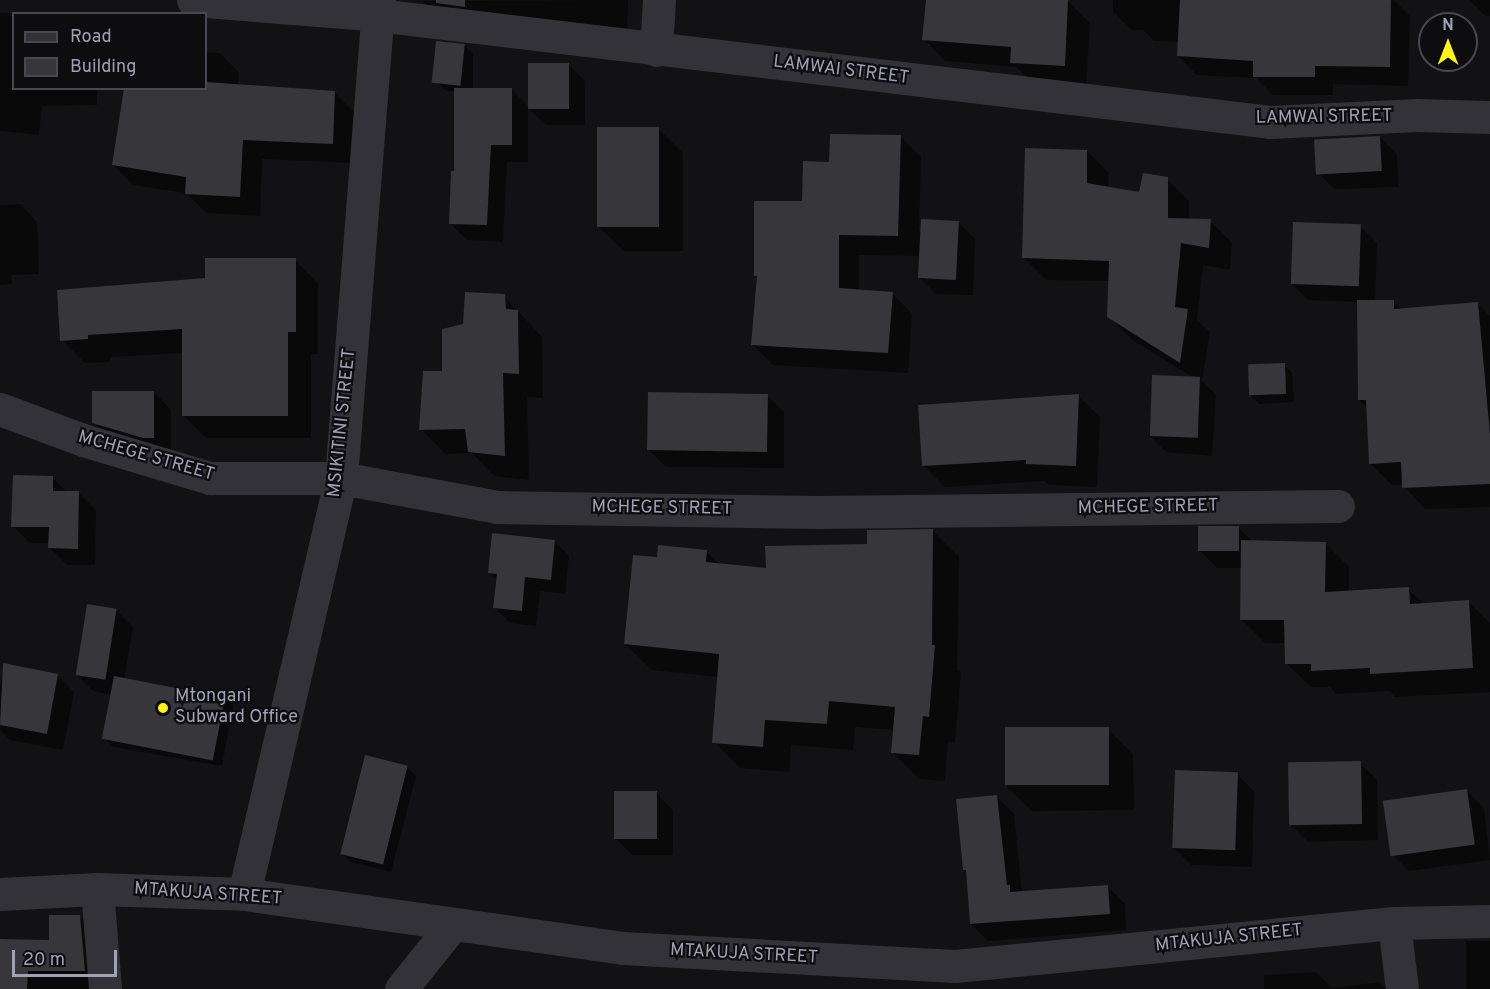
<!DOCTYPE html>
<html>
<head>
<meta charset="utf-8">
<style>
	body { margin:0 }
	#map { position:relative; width:1490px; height:989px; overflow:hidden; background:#121113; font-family:Overpass,sans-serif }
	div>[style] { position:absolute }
	.shadow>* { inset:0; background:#0007; transform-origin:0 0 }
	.building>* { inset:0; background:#36363b; transform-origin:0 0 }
	.minor>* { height:33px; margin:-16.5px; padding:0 16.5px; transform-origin:16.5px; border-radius:16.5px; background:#333238 }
	.dots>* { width:16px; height:16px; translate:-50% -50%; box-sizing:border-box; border:3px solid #0d0c0e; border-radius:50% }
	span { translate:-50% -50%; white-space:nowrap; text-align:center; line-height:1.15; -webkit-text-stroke:4.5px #0d0c0e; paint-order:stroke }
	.street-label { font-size:18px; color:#a1a1b5 }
	.poi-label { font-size:18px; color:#a1a1b5 }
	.left { translate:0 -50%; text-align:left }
	.legend { position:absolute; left:12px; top:12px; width:195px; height:78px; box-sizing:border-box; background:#0d0c0e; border:2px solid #484851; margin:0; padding:8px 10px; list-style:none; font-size:18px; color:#a1a1b5 }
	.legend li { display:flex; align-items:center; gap:12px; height:30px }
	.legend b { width:30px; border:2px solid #484851 }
	.north { position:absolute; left:1418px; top:12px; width:60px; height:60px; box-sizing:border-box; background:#0d0c0e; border:2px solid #484851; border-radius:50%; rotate:0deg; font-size:16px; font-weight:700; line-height:24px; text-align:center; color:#a1a1b5 }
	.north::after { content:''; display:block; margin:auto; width:21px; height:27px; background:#fff31d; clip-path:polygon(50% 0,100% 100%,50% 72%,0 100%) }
	.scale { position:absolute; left:12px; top:950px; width:105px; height:27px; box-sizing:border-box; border:3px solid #a1a1b5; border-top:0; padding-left:8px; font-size:18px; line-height:21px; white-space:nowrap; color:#a1a1b5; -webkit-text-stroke:4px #0d0c0e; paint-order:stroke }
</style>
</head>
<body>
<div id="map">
	<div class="shadow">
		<div style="clip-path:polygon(628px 0,627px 36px,438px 16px,422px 1px)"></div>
		<div style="clip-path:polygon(927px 0,1068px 1px,1090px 23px,1086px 87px,1034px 84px,1016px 67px,945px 61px,924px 39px)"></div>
		<div style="clip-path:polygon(1113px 0,1394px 0,1410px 16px,1408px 86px,1333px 84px,1333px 95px,1273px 95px,1256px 78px,1197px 75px,1178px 56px,1179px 42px,1154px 41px,1143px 30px,1131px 30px,1113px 11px)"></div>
		<div style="clip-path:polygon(1469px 0,1490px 0,1490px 16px,1485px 16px)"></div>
		<div style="clip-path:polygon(0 13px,29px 14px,14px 14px,14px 88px,97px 88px,97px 105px,42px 106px,39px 135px,0 131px)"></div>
		<div style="clip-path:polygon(465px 46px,473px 54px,473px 89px,511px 89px,529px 107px,568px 64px,585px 81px,585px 125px,546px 125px,528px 108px,528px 162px,507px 162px,503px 242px,467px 240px,450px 223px,455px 173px,455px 91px,446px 91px,437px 82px)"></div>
		<div style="clip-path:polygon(206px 52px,220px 53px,239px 73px,238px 86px,334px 92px,354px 112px,352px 163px,262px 159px,260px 216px,206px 213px,186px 193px,133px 185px,113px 165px,206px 88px)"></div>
		<div style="clip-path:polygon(658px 128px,683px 153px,683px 251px,624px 251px,599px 227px)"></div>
		<div style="clip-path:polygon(901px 137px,921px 157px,919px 231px,958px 222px,975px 239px,973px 295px,936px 294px,919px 277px,920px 256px,859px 255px,859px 291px,892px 293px,912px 314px,908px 373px,773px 365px,752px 344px,759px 279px,755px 275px,831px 164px)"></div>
		<div style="clip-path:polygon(1380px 137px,1397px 154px,1398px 187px,1334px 189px,1317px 172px)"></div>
		<div style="clip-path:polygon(1087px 151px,1109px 173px,1108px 188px,1141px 194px,1167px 179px,1189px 201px,1189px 220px,1210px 221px,1232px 243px,1230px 270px,1203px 265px,1197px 320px,1210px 332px,1202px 381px,1216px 395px,1212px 456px,1166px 452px,1149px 435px,1194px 378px,1131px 339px,1109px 317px,1110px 281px,1046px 280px,1024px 258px)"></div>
		<div style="clip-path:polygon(20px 204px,37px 222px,39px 274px,11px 275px,12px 284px,0 285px,0 205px)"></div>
		<div style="clip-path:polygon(1360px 226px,1377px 243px,1375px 301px,1393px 301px,1402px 310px,1477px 303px,1490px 316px,1490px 507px,1425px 509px,1403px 485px,1392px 485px,1370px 463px,1368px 408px,1359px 400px,1359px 302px,1308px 300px,1291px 283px)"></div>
		<div style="clip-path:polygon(295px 260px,318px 283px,318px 354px,311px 354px,311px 438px,206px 438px,183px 415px,183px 353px,110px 357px,110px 362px,85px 363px,62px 340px,207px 280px)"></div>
		<div style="clip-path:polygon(504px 296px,542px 337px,543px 398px,527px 397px,529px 480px,494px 476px,472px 453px,445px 454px,421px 429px,464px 325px)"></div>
		<div style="clip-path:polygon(1284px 365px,1292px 373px,1294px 402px,1259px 404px,1251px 396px)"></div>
		<div style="clip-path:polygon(154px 392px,171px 410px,171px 455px,111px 440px,94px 423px)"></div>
		<div style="clip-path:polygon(767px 395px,784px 412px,784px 468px,666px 467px,649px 450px)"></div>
		<div style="clip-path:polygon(1078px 396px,1100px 417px,1097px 487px,1049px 485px,1045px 481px,945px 487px,923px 465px)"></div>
		<div style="clip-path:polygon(52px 477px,68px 493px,79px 493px,96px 510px,95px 565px,67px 565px,50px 548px,50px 543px,30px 543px,13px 526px)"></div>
		<div style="clip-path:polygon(1238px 527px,1253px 542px,1325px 543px,1349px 567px,1349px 592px,1408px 589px,1424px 604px,1469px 602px,1490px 623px,1490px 692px,1395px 697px,1390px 691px,1336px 694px,1330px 687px,1311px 687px,1287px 664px,1286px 643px,1265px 643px,1242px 620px,1242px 568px,1217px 568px,1200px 551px)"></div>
		<div style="clip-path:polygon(933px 531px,959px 557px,957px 670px,961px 673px,955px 742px,948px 742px,945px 781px,919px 779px,893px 753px,895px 730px,855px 727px,853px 750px,791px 745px,789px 772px,740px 768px,714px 742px,719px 677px,652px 670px,625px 644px,658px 559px,707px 552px,720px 565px,767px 570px)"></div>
		<div style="clip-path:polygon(554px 541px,569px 556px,565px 594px,540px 591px,536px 626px,510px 623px,495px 608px,498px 581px,490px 573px)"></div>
		<div style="clip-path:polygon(116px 610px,133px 627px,124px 680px,225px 698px,233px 706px,222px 766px,113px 747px,105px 739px,112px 695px,93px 691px,76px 674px)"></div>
		<div style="clip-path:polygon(4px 665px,57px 675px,74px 692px,63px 750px,10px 740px,0 730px,0 687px)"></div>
		<div style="clip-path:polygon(1108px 729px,1133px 754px,1134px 810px,1032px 811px,1007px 787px)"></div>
		<div style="clip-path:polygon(1360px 763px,1377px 780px,1378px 840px,1308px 842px,1291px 825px)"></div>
		<div style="clip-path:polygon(407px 767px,416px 776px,391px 872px,350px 862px,342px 854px)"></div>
		<div style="clip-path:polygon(1237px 774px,1254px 791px,1252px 867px,1191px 865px,1174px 848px)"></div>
		<div style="clip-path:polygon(1467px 791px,1484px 808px,1490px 860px,1409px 871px,1392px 854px)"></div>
		<div style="clip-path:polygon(656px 793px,673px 810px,673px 855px,632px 855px,615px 838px)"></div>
		<div style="clip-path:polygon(997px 797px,1014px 814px,1022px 893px,1108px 887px,1125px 904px,1126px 930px,988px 941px,971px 924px,968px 873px,964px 870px)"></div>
		<div style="clip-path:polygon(80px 917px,100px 937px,104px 989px,0 989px,0 940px,50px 941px)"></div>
		<div style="left:1490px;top:941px;width:48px;height:24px;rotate:90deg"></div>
		<div style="clip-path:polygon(1316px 972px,1332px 988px,1379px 982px,1386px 989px,1264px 989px,1264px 975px)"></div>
	</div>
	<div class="building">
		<div style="clip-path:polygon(436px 0,465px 0,465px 7px,436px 3px)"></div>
		<div style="clip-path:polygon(926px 0,1068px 0,1065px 66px,1010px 63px,1011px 47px,922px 40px)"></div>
		<div style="clip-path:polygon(1180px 0,1391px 0,1390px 67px,1315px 66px,1315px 77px,1253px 77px,1253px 61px,1177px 56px)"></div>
		<div style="left:436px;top:41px;width:29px;height:42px;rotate:6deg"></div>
		<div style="left:528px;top:63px;width:41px;height:46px"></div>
		<div style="clip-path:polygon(206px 82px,335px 91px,333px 144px,243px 140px,240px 197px,185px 194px,186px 177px,112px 165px,124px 88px,206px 88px)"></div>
		<div style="clip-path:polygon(454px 88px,512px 88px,512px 145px,491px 145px,487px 225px,449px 224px,451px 171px,454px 171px)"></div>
		<div style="left:597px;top:127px;width:62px;height:100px"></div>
		<div style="clip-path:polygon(830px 134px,901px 135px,898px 236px,839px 235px,839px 288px,893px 292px,888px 353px,751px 345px,757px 276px,754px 276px,754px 201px,802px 201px,803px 161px,829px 162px)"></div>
		<div style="left:1380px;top:136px;width:35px;height:66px;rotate:87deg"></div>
		<div style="clip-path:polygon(1025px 148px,1087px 150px,1087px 183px,1139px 192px,1143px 173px,1168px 177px,1168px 218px,1211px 219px,1209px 248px,1181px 243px,1175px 307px,1188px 309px,1180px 363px,1107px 317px,1109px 261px,1022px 258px)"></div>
		<div style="left:921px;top:219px;width:38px;height:59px;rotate:3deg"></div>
		<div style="left:1293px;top:222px;width:68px;height:62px;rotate:2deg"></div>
		<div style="clip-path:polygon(205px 258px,296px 258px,296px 332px,288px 332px,288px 416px,182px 416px,182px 329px,88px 335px,88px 339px,60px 341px,57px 290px,205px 278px)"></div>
		<div style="clip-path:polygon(465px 292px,505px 294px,506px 309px,518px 310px,519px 374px,503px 373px,505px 456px,468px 452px,465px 429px,419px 430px,423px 371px,442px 371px,442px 329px,463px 324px)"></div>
		<div style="clip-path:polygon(1357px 300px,1394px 300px,1394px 309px,1478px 302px,1490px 434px,1490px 484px,1402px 488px,1401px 462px,1369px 464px,1366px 400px,1358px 400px)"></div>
		<div style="left:1285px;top:363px;width:31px;height:37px;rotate:88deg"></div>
		<div style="left:1152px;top:375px;width:48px;height:61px;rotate:2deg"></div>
		<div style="clip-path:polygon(92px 391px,154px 391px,154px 438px,143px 438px,92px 423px)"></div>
		<div style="left:648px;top:392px;width:120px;height:58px;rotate:1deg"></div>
		<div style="clip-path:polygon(1079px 394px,1076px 466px,1026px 464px,1026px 460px,922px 466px,918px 405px)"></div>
		<div style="clip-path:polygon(13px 475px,53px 476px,53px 491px,79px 491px,78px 549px,48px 548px,49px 527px,11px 527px)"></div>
		<div style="left:1198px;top:526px;width:41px;height:25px"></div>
		<div style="clip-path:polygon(933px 529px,932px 645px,935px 645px,929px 717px,923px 716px,919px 755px,891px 753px,895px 707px,829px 701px,827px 724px,765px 720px,763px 747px,712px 743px,719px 654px,624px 644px,633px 555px,657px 557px,658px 545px,707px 550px,706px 562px,766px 568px,765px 546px,867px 544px,867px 530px)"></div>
		<div style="clip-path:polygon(492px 533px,555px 540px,551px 580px,525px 577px,522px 611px,493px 608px,497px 574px,488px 573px)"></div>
		<div style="clip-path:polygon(1241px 540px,1326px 542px,1325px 592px,1409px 587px,1410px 604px,1469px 600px,1473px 668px,1370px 674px,1370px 668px,1311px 671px,1311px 664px,1285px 664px,1284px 620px,1240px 620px)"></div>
		<div style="left:87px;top:604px;width:30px;height:72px;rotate:9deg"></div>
		<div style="clip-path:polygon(3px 663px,58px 674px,47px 734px,0 725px)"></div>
		<div style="left:114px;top:676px;width:113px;height:64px;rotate:11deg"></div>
		<div style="left:1109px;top:727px;width:58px;height:104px;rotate:90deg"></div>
		<div style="left:365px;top:755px;width:44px;height:102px;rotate:14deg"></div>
		<div style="left:1361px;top:761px;width:63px;height:73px;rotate:89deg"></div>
		<div style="left:1175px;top:770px;width:63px;height:78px;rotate:2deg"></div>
		<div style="left:1467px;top:789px;width:56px;height:85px;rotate:82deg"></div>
		<div style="left:614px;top:791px;width:43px;height:48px"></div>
		<div style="clip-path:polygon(997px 795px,1007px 885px,1010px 885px,1010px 892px,1108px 885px,1110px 914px,970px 924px,966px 870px,963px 870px,956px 799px)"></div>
		<div style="clip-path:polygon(49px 915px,80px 915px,85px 971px,28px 971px,27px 989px,0 989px,0 939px,49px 940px)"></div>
	</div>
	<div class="minor">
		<div style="left:193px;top:0;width:186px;rotate:4.6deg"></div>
		<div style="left:378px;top:15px;width:898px;rotate:6.84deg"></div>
		<div style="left:1270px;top:122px;width:147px;rotate:-2.7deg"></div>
		<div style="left:1417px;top:115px;width:73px;rotate:1.6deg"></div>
		<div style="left:656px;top:50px;width:50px;rotate:-86.6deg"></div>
		<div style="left:0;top:409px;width:89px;rotate:20.5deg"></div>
		<div style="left:83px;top:440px;width:133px;rotate:16.7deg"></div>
		<div style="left:210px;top:478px;width:131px"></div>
		<div style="left:341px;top:478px;width:159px;rotate:10.5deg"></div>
		<div style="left:497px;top:507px;width:321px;rotate:0.9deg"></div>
		<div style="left:818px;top:512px;width:520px;rotate:-0.66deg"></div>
		<div style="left:97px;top:889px;width:100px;rotate:85.4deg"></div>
		<div style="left:0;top:894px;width:97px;rotate:-3deg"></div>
		<div style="left:97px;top:889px;width:147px;rotate:1.9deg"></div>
		<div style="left:244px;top:894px;width:383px;rotate:8.1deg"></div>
		<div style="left:623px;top:948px;width:332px;rotate:3.1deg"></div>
		<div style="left:955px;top:966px;width:441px;rotate:-5.6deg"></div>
		<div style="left:1394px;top:923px;width:96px;rotate:-1.2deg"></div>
		<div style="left:244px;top:894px;width:427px;rotate:-76.9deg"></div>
		<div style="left:341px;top:478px;width:480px;rotate:-85.5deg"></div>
		<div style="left:1394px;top:923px;width:66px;rotate:83.1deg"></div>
		<div style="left:401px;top:989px;width:83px;rotate:-51.3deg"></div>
	</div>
	<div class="dots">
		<div style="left:163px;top:708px;background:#fff31d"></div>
	</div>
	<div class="street-label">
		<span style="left:841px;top:71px;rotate:7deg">LAMWAI STREET</span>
		<span style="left:1324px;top:118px;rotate:-1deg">LAMWAI STREET</span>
		<span style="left:343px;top:423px;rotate:-84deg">MSIKITINI STREET</span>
		<span style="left:146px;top:457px;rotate:16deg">MCHEGE STREET</span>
		<span style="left:1148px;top:508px;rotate:-1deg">MCHEGE STREET</span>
		<span style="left:662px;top:509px;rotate:1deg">MCHEGE STREET</span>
		<span style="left:208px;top:895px;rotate:4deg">MTAKUJA STREET</span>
		<span style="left:1229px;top:939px;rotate:-6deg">MTAKUJA STREET</span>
		<span style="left:744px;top:955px;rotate:3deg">MTAKUJA STREET</span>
	</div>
	<div class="poi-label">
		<span class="left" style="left:175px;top:708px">Mtongani<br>Subward Office</span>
	</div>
	<ul class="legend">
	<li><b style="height:8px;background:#333238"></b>Road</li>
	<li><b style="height:16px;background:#36363b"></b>Building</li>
	</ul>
	<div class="north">N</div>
	<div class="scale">20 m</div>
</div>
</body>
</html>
